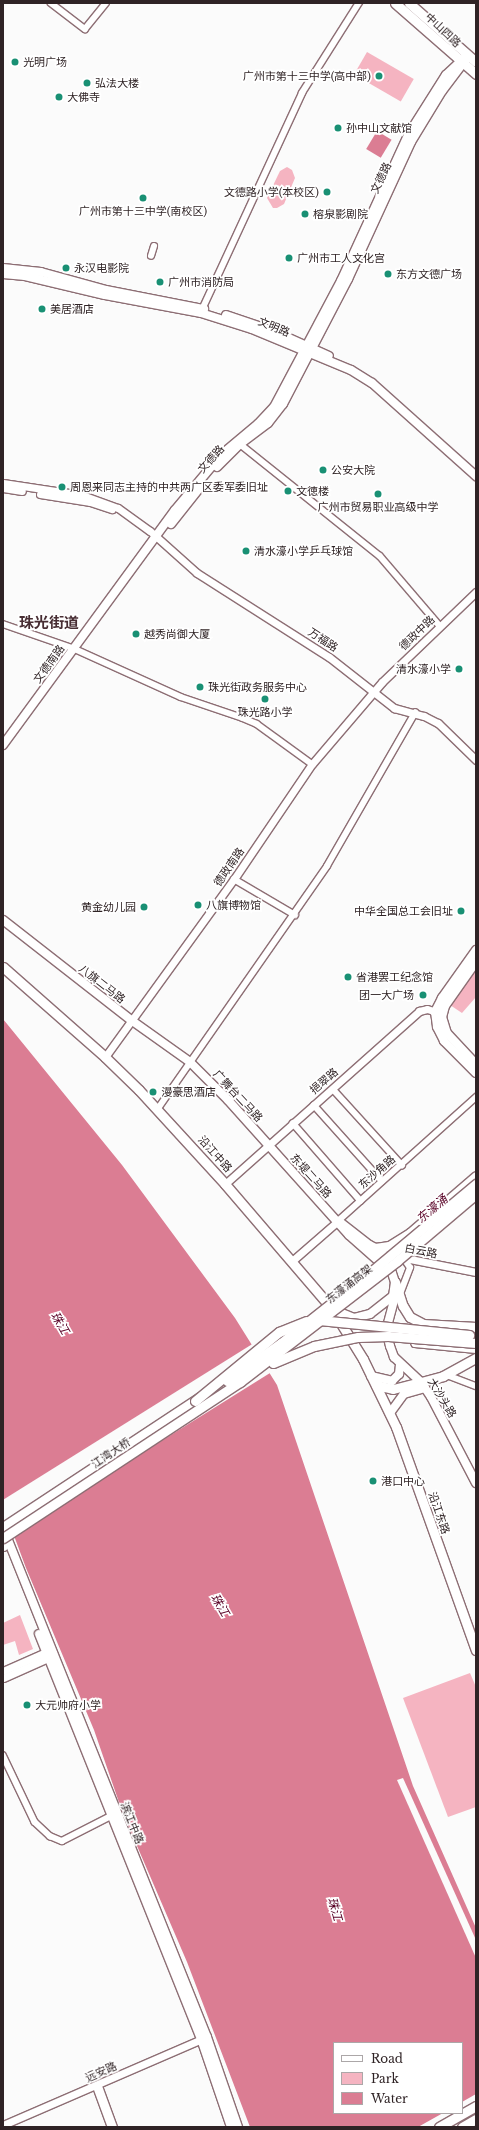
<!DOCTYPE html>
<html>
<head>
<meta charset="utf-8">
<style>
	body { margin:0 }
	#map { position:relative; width:479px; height:2130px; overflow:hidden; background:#fbfbfb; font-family:"Libre Baskerville","Noto Sans SC",serif }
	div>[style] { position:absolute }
	.green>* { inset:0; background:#f5b4c1; transform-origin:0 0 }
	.water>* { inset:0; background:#db7d93; transform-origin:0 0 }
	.pier>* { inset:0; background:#fbfbfb; transform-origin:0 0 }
	.roads { filter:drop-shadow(1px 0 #8d6e74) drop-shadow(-1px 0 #8d6e74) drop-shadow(0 1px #8d6e74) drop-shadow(0 -1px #8d6e74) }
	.minor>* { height:5.5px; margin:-2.75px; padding:0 2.75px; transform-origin:2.75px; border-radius:2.75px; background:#fff }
	.tertiary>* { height:7px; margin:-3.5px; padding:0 3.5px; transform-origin:3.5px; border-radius:3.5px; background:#fff }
	.secondary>* { height:8px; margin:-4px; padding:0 4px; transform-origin:4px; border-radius:4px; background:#fff }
	.primary>* { height:9px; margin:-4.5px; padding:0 4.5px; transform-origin:4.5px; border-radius:4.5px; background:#fff }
	.trunk>* { height:9px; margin:-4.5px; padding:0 4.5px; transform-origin:4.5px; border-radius:4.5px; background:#fff }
	.bridges { filter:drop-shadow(1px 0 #8d6e74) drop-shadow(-1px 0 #8d6e74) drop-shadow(0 1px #8d6e74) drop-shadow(0 -1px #8d6e74) }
	.trunk-bridge>* { height:9px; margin:-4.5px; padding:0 4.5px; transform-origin:4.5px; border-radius:4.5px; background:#fff }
	.dots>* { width:11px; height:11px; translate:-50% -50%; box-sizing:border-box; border:2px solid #fff; border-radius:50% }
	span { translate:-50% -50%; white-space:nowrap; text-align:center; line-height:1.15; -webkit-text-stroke:3.5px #fff; paint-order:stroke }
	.street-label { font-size:11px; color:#2f2325 }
	.poi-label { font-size:11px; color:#2f2325 }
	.left { translate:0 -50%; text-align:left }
	.right { translate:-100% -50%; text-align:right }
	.water-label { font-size:12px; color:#580125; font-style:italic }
	.district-label { font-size:15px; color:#472d33; font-weight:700 }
	.frame { position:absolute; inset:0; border:4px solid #2f2325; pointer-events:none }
	.legend { position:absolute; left:333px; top:2042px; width:130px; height:72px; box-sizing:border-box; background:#fff; border:1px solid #aca7a8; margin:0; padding:5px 7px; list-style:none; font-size:12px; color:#2f2325 }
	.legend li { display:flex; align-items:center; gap:8px; height:20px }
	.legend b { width:20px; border:1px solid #aca7a8 }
</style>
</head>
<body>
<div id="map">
	<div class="green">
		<div style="left:367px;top:52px;width:54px;height:26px;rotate:30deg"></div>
		<div style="clip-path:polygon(287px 167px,292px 170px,295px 178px,284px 204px,277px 208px,273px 208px,267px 198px,280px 171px)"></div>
		<div style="clip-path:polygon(476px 970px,476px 997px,462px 1013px,450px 1005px)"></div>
		<div style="clip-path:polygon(20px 1615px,33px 1649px,19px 1655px,15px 1641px,3px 1645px,3px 1623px)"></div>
		<div style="clip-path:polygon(470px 1673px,476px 1687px,476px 1807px,448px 1817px,403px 1698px)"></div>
	</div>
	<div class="water">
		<div style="left:377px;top:131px;width:17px;height:21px;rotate:31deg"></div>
		<div style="clip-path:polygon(evenodd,3px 1019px,122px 1165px,235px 1318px,277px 1385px,413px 1786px,476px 1928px,476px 2127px,250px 2127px,187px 1962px,122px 1811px,94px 1730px,26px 1568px,3px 1506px,3px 1019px,334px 2043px,462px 2043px,462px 2113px,334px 2113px,334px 2043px)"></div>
	</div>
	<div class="pier">
		<div style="left:254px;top:1343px;width:34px;height:303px;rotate:58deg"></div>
		<div style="clip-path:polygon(403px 1778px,476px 1940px,476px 1958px,397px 1780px)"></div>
		<div style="clip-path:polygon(476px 2094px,476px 2127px,418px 2127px,443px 2113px,462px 2113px,462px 2102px)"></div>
	</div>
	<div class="roads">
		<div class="minor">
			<div style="left:51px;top:3px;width:43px;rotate:37.4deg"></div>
			<div style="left:85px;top:29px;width:33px;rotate:-51deg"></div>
			<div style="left:151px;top:256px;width:10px;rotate:-73deg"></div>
			<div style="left:201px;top:312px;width:241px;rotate:-65.2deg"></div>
			<div style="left:302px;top:93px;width:107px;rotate:-57.7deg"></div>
			<div style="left:240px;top:444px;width:179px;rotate:38.7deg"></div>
			<div style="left:380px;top:556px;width:92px;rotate:49.4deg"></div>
			<div style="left:3px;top:624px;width:76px;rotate:19.1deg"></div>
			<div style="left:75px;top:649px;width:116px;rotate:24.4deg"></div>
			<div style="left:181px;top:697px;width:65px;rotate:18.7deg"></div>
			<div style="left:243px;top:718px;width:15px;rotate:23deg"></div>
			<div style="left:257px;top:724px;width:68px;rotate:36deg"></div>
			<div style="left:234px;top:879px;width:71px;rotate:30.5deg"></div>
			<div style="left:333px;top:1089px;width:103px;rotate:47.8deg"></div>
			<div style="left:314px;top:1105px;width:102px;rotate:48.2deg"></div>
			<div style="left:157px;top:1110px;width:297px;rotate:-55.1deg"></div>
			<div style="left:327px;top:866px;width:177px;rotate:-60.1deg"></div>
			<div style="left:293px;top:1123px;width:103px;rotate:48.9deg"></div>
			<div style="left:338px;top:1221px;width:186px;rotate:-41.9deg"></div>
			<div style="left:400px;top:1294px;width:28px;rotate:-69deg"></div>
			<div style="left:410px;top:1268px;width:11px;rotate:-124deg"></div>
			<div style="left:412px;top:1335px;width:9px;rotate:72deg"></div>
			<div style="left:415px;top:1344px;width:61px;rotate:5.6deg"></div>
			<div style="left:447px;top:1375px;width:31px;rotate:21deg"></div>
			<div style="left:3px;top:1755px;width:74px;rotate:64.5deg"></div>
			<div style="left:35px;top:1822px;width:21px;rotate:43deg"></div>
			<div style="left:50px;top:1836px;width:13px;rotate:23deg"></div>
			<div style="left:62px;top:1841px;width:55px;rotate:-27deg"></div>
		</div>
		<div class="tertiary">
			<div style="left:3px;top:483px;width:80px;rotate:8.6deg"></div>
			<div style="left:82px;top:495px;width:38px;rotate:20deg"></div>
			<div style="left:118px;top:508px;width:39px;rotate:36deg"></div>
			<div style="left:150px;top:531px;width:63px;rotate:41.8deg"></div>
			<div style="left:197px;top:573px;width:156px;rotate:32.5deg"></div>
			<div style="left:329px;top:657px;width:83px;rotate:38.1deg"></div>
			<div style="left:394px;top:708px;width:31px;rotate:15deg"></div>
			<div style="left:424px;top:716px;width:16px;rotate:27deg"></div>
			<div style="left:438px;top:723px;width:53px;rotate:44.2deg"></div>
			<div style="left:3px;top:488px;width:19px;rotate:9deg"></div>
			<div style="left:40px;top:494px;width:51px;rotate:9.1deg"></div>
			<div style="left:90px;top:502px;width:23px;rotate:18deg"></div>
			<div style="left:105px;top:1057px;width:220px;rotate:-54.1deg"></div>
			<div style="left:234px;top:879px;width:139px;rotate:-55.9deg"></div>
			<div style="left:312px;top:764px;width:108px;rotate:-49.5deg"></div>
			<div style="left:382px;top:682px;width:130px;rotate:-43.8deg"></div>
			<div style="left:225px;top:1184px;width:260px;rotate:-41.7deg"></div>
			<div style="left:419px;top:1011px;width:8px;rotate:-14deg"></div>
			<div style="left:427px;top:1009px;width:14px;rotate:17deg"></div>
			<div style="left:369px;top:1251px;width:109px;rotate:11.1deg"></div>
			<div style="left:292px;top:1261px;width:61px;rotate:-41deg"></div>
			<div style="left:3px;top:1671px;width:47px;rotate:-23.8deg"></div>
			<div style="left:46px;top:1652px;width:7px;rotate:8deg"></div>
			<div style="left:53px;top:1653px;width:7px;rotate:135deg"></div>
			<div style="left:48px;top:1658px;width:49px;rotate:156deg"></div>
			<div style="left:3px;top:2125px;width:221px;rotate:-23.4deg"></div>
		</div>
		<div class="secondary">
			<div style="left:3px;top:268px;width:38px;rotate:6deg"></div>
			<div style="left:41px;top:272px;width:67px;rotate:15.5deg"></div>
			<div style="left:106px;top:290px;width:100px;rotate:11deg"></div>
			<div style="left:3px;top:274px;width:22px;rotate:5deg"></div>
			<div style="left:25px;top:276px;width:82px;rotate:13.4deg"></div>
			<div style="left:105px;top:295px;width:98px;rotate:10.6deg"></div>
			<div style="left:201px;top:313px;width:53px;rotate:17.4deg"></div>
			<div style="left:252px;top:329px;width:107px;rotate:22.5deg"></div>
			<div style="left:351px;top:370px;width:25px;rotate:32deg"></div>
			<div style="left:372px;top:383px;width:140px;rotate:41.8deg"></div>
			<div style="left:226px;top:315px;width:50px;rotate:18.8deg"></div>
			<div style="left:273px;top:331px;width:61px;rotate:24.1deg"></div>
			<div style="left:217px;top:467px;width:33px;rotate:-45deg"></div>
			<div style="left:240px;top:444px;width:35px;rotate:-37deg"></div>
			<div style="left:268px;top:423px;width:24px;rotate:-52deg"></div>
			<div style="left:283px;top:404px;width:141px;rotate:-62.5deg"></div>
			<div style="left:348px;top:279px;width:151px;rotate:-65.3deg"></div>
			<div style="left:411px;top:142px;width:60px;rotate:-58.7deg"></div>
			<div style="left:442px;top:91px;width:41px;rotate:-52.9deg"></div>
			<div style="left:171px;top:524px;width:50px;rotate:-51.5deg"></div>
			<div style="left:3px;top:745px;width:291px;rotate:-53.8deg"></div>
			<div style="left:175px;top:510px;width:73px;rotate:-50deg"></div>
			<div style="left:222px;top:454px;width:47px;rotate:-39.8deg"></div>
			<div style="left:258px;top:424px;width:23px;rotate:-47deg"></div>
			<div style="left:274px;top:407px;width:143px;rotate:-62deg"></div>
			<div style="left:341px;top:281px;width:161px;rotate:-65.3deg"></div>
			<div style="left:408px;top:135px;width:71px;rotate:-57.7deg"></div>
			<div style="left:446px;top:75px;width:26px;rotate:-43deg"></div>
			<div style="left:3px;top:920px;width:162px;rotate:38deg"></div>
			<div style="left:131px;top:1020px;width:72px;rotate:35.4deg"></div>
			<div style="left:190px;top:1062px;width:54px;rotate:45deg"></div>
			<div style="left:228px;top:1100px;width:181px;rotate:48.1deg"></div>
			<div style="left:349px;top:1235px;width:57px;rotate:41.5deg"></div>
			<div style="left:392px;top:1273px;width:9px;rotate:72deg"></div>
			<div style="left:395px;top:1282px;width:14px;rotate:98deg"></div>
			<div style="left:393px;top:1296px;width:29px;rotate:142deg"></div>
			<div style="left:370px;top:1314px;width:16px;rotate:166deg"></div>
			<div style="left:354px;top:1318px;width:24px;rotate:-158deg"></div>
			<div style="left:476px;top:950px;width:59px;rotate:125.3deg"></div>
			<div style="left:442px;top:998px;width:16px;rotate:117deg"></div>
			<div style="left:435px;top:1012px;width:15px;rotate:82deg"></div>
			<div style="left:437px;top:1027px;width:16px;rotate:63deg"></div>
			<div style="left:444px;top:1041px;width:45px;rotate:45deg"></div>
			<div style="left:476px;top:962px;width:54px;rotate:125.2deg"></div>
			<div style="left:445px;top:1006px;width:11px;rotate:105deg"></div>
			<div style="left:442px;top:1017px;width:17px;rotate:73deg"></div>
			<div style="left:447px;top:1033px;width:42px;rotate:46.9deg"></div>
			<div style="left:396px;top:1293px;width:39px;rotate:105deg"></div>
			<div style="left:386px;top:1331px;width:16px;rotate:75deg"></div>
			<div style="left:390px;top:1346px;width:12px;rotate:70deg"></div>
			<div style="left:394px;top:1357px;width:37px;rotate:43deg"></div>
			<div style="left:421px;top:1382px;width:18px;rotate:56deg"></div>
			<div style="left:431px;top:1397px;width:97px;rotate:62.4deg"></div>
			<div style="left:371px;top:1376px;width:22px;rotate:13deg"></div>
			<div style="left:392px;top:1381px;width:10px;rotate:-45deg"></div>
			<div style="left:399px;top:1374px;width:10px;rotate:-84deg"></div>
			<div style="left:390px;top:1413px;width:24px;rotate:-54deg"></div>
			<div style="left:404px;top:1394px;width:22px;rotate:-16deg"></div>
			<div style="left:4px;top:1530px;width:546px;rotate:68.18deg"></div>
			<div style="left:207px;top:2037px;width:95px;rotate:71deg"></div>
			<div style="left:39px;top:1634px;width:436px;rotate:68.2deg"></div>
			<div style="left:201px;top:2039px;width:93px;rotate:71.2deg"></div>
		</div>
		<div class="primary">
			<div style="left:395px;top:3px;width:108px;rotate:41.2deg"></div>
			<div style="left:409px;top:3px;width:89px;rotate:41.4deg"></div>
			<div style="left:3px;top:967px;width:136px;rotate:41.4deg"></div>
			<div style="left:105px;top:1057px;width:47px;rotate:44.1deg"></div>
			<div style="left:139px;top:1090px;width:127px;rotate:47.5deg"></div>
			<div style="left:225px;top:1184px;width:165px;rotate:49.4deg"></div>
			<div style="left:332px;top:1309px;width:59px;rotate:58.2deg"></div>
			<div style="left:363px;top:1359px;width:76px;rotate:64.1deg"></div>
			<div style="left:396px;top:1427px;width:237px;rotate:70.3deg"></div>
			<div style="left:376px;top:1385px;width:17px;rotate:13deg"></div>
			<div style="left:393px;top:1389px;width:29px;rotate:-14deg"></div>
			<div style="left:3px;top:1531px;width:15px;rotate:90deg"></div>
		</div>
		<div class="trunk">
			<div style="left:338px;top:1221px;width:39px;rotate:38deg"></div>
			<div style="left:369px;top:1245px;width:7px;rotate:27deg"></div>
			<div style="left:375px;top:1248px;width:14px;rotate:-8deg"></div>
			<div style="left:389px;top:1246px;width:25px;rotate:-32deg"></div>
			<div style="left:410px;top:1233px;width:87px;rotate:-40.8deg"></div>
			<div style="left:395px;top:1282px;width:25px;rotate:72deg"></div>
			<div style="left:403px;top:1306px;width:13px;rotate:58deg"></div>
			<div style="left:410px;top:1317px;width:15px;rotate:28deg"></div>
			<div style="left:423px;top:1324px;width:53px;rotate:3.2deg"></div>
			<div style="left:421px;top:1382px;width:23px;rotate:-15deg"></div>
			<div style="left:443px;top:1376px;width:38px;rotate:-29deg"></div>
			<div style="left:3px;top:1527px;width:236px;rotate:-33.4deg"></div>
			<div style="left:97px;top:2086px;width:44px;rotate:69.9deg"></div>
			<div style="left:439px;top:2127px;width:43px;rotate:-29.6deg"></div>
			<div style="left:462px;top:2127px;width:16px;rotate:-30deg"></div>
		</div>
	</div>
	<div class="bridges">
		<div class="trunk-bridge">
			<div style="left:319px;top:1320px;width:151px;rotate:5.7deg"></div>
			<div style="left:273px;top:1363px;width:44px;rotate:-22.5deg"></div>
			<div style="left:314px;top:1346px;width:45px;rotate:-11.6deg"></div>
			<div style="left:358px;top:1337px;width:30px;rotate:-2deg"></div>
			<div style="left:388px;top:1336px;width:88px;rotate:4.5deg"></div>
			<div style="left:227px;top:1381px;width:66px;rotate:-35.1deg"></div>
			<div style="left:281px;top:1343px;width:110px;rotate:-38.3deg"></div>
			<div style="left:367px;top:1275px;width:142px;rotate:-39.9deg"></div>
			<div style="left:195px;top:1401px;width:109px;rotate:-39.4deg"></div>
			<div style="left:279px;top:1332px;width:29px;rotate:-22deg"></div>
			<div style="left:3px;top:1538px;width:284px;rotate:-33.4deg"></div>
			<div style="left:240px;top:1382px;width:198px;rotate:-37.6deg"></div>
			<div style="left:397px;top:1261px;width:104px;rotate:-40.3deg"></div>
		</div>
	</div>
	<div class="dots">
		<div style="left:15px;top:62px;background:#199074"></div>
		<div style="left:379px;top:76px;background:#199074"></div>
		<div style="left:87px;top:83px;background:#199074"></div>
		<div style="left:59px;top:97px;background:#199074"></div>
		<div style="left:338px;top:128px;background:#199074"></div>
		<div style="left:327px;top:192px;background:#199074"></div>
		<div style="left:143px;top:198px;background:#199074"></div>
		<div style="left:305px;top:214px;background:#199074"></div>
		<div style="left:289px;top:258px;background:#199074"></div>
		<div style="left:66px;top:268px;background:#199074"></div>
		<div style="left:388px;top:274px;background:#199074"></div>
		<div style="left:160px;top:282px;background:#199074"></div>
		<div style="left:42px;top:309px;background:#199074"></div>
		<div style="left:323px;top:470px;background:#199074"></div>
		<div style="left:62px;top:487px;background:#199074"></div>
		<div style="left:288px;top:491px;background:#199074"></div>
		<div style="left:378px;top:494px;background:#199074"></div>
		<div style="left:246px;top:551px;background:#199074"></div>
		<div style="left:136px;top:634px;background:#199074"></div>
		<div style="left:459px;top:669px;background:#199074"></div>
		<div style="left:200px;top:687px;background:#199074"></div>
		<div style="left:265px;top:699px;background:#199074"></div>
		<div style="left:198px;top:905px;background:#199074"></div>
		<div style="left:144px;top:907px;background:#199074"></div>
		<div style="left:461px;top:911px;background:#199074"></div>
		<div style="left:348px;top:977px;background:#199074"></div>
		<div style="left:423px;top:995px;background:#199074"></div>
		<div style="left:153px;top:1092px;background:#199074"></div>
		<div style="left:373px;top:1481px;background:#199074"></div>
		<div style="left:27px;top:1705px;background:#199074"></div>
	</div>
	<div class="street-label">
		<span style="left:443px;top:30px;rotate:43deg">中山四路</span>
		<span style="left:381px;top:178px;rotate:-65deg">文德路</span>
		<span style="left:274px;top:327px;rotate:22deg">文明路</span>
		<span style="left:211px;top:459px;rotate:-48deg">文德路</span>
		<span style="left:417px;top:633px;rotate:-44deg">德政中路</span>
		<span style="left:323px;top:640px;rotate:33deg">万福路</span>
		<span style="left:49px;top:664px;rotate:-54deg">文德南路</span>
		<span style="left:229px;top:867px;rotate:-55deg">德政南路</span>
		<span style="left:102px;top:984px;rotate:38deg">八旗二马路</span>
		<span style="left:324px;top:1081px;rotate:-41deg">挹翠路</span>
		<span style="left:238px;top:1096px;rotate:47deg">广舞台二马路</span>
		<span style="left:215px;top:1154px;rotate:48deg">沿江中路</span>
		<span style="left:377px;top:1172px;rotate:-41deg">东沙角路</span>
		<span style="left:311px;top:1176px;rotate:48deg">东堤二马路</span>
		<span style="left:421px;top:1251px;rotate:11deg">白云路</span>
		<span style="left:349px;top:1284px;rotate:-38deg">东濠涌高架</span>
		<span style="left:442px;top:1398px;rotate:59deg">大沙头路</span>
		<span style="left:111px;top:1453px;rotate:-34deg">江湾大桥</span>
		<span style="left:439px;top:1513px;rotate:71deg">沿江东路</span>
		<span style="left:132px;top:1823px;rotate:68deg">滨江中路</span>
		<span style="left:101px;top:2072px;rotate:-24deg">远安路</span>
	</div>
	<div class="poi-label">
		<span class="left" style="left:23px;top:62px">光明广场</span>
		<span class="right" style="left:371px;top:76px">广州市第十三中学(高中部)</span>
		<span class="left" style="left:95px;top:83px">弘法大楼</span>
		<span class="left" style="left:67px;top:97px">大佛寺</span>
		<span class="left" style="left:346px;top:128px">孙中山文献馆</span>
		<span class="right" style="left:319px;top:192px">文德路小学(本校区)</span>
		<span style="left:143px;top:211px">广州市第十三中学(南校区)</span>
		<span class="left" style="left:313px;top:214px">榕泉影剧院</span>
		<span class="left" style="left:297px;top:258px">广州市工人文化宫</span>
		<span class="left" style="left:74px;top:268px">永汉电影院</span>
		<span class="left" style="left:396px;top:274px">东方文德广场</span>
		<span class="left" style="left:168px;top:282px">广州市消防局</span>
		<span class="left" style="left:50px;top:309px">美居酒店</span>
		<span class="left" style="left:331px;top:470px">公安大院</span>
		<span class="left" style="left:70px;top:487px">周恩来同志主持的中共两广区委军委旧址</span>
		<span class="left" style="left:296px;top:491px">文徳楼</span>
		<span style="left:378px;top:507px">广州市贸易职业高级中学</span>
		<span class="left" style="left:254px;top:551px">清水濠小学乒乓球馆</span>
		<span class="left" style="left:144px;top:634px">越秀尚御大厦</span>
		<span class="right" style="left:451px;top:669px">清水濠小学</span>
		<span class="left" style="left:208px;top:687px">珠光街政务服务中心</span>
		<span style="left:265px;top:712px">珠光路小学</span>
		<span class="left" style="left:206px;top:905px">八旗博物馆</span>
		<span class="right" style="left:136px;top:907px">黄金幼儿园</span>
		<span class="right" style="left:453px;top:911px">中华全国总工会旧址</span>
		<span class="left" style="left:356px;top:977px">省港罢工纪念馆</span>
		<span class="right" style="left:414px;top:995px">团一大广场</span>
		<span class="left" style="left:161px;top:1092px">漫豪思酒店</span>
		<span class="left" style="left:381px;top:1481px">港口中心</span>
		<span class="left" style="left:35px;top:1705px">大元帅府小学</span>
	</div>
	<div class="water-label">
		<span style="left:432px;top:1209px;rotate:-40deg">东濠涌</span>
		<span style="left:60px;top:1323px;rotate:60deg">珠江</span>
		<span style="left:220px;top:1605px;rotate:60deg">珠江</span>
		<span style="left:335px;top:1909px;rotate:74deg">珠江</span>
	</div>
	<div class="district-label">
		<span style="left:49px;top:623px">珠光街道</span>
	</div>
	<div class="frame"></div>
	<ul class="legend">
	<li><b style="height:5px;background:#fff"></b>Road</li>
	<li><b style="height:11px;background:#f5b4c1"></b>Park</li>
	<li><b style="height:11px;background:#db7d93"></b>Water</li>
	</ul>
</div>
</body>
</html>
